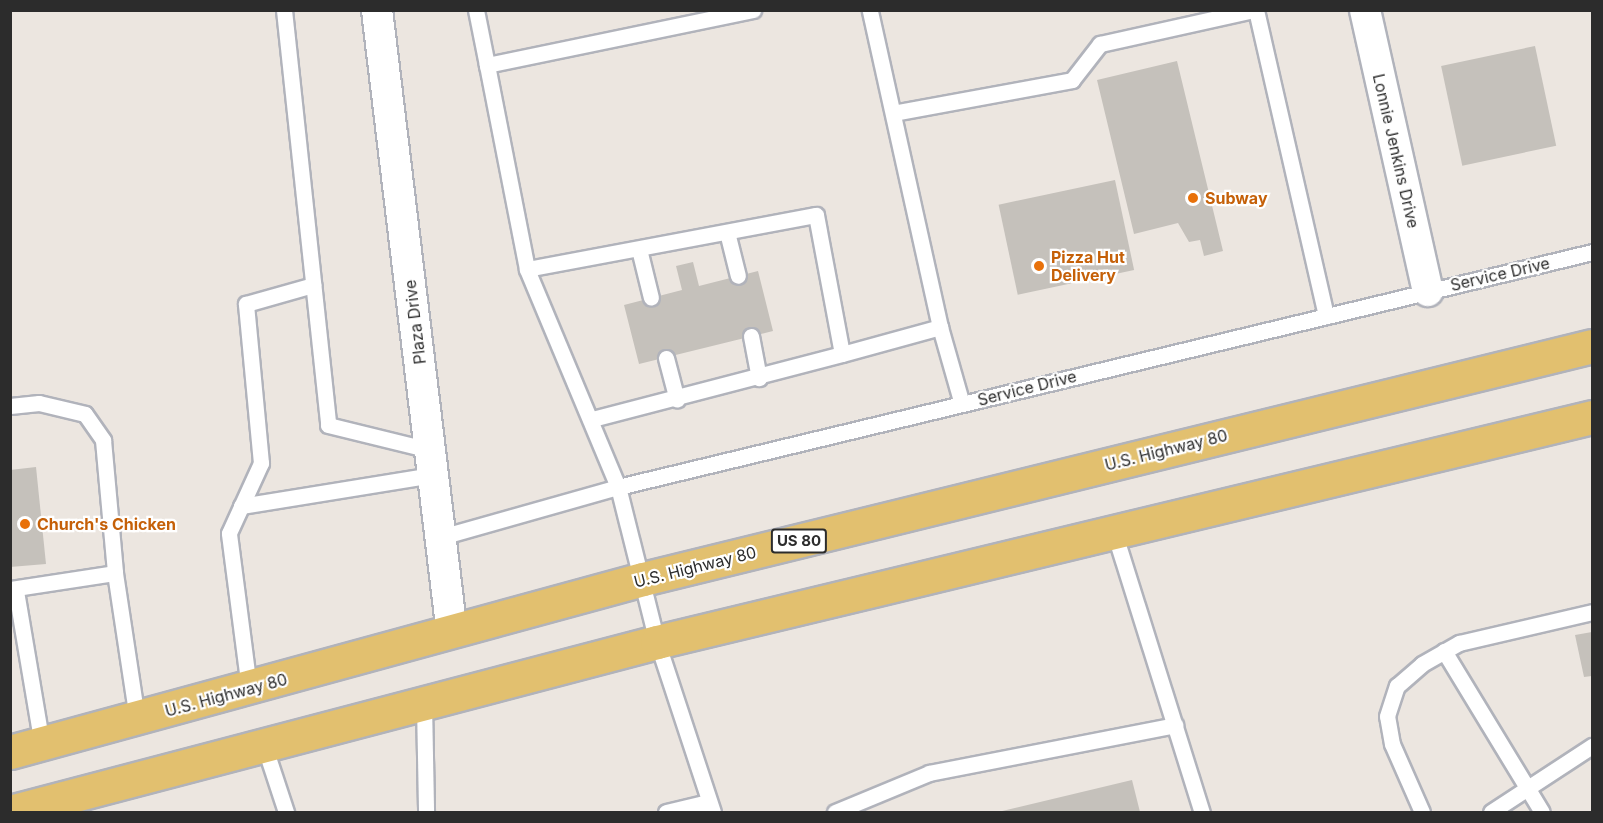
<!DOCTYPE html>
<html>
<head>
<meta charset="utf-8">
<style>
	body { margin:0 }
	#map { position:relative; width:1603px; height:823px; overflow:hidden; background:#ece6e0; font-family:Inter,sans-serif }
	div>[style] { position:absolute }
	.building>* { inset:0; background:#c5c1bb; transform-origin:0 0 }
	.roads { filter:drop-shadow(2px 0 #b1b3bb) drop-shadow(-2px 0 #b1b3bb) drop-shadow(0 2px #b1b3bb) drop-shadow(0 -2px #b1b3bb) }
	.lane>* { height:15px; margin:-7.5px; padding:0 7.5px; transform-origin:7.5px; border-radius:7.5px; background:#fff }
	.street>* { height:30px; margin:-15px; padding:0 15px; transform-origin:15px; border-radius:15px; background:#fff }
	.primary>* { height:33px; margin:-16.5px; padding:0 16.5px; transform-origin:16.5px; border-radius:16.5px; background:#e2c06f }
	.dots>* { width:16px; height:16px; translate:-50% -50%; box-sizing:border-box; border:3px solid #fff; border-radius:50% }
	span { translate:-50% -50%; white-space:nowrap; text-align:center; line-height:1.15; -webkit-text-stroke:4.5px #fff; paint-order:stroke }
	.shield-label span { padding:2px 4px; background:#fff; border:2px solid; border-radius:4px; -webkit-text-stroke-width:0 }
	.shield-label { font-size:15px; color:#2c2c2c; font-weight:700 }
	.street-label { font-size:16px; color:#2c2c2c }
	.food-label { font-size:16px; color:#c56008; font-weight:700 }
	.left { translate:0 -50%; text-align:left }
	.frame { position:absolute; inset:0; border:12px solid #2c2c2c; pointer-events:none }
</style>
</head>
<body>
<div id="map">
	<div class="building">
		<div style="left:1535px;top:46px;width:102px;height:96px;rotate:78deg"></div>
		<div style="clip-path:polygon(1177px 61px,1223px 251px,1204px 256px,1200px 240px,1189px 242px,1178px 223px,1134px 234px,1097px 80px)"></div>
		<div style="left:1115px;top:180px;width:92px;height:119px;rotate:78deg"></div>
		<div style="clip-path:polygon(693px 262px,699px 286px,758px 271px,773px 331px,639px 364px,624px 305px,682px 290px,676px 266px)"></div>
		<div style="clip-path:polygon(36px 467px,46px 564px,10px 567px,10px 470px)"></div>
		<div style="clip-path:polygon(1592px 632px,1592px 676px,1584px 677px,1575px 635px)"></div>
		<div style="clip-path:polygon(1132px 780px,1140px 812px,998px 812px)"></div>
	</div>
	<div class="roads">
		<div class="lane">
			<div style="left:284px;top:10px;width:417px;rotate:83.9deg"></div>
			<div style="left:328px;top:425px;width:105px;rotate:13.8deg"></div>
			<div style="left:476px;top:10px;width:56px;rotate:78.7deg"></div>
			<div style="left:1256px;top:10px;width:314px;rotate:77.1deg"></div>
			<div style="left:893px;top:113px;width:182px;rotate:-10.4deg"></div>
			<div style="left:1072px;top:80px;width:46px;rotate:-52.1deg"></div>
			<div style="left:1100px;top:44px;width:157px;rotate:-12.5deg"></div>
			<div style="left:727px;top:232px;width:45px;rotate:76deg"></div>
			<div style="left:639px;top:249px;width:50px;rotate:76.2deg"></div>
			<div style="left:527px;top:269px;width:294px;rotate:-10.6deg"></div>
			<div style="left:816px;top:215px;width:141px;rotate:79.4deg"></div>
			<div style="left:842px;top:354px;width:258px;rotate:165.4deg"></div>
			<div style="left:940px;top:327px;width:80px;rotate:74.1deg"></div>
			<div style="left:751px;top:336px;width:43px;rotate:79.2deg"></div>
			<div style="left:842px;top:354px;width:102px;rotate:-15.4deg"></div>
			<div style="left:940px;top:327px;width:325px;rotate:-102.5deg"></div>
			<div style="left:666px;top:358px;width:43px;rotate:75.3deg"></div>
			<div style="left:10px;top:406px;width:29px;rotate:-6deg"></div>
			<div style="left:39px;top:403px;width:47px;rotate:13.4deg"></div>
			<div style="left:85px;top:414px;width:32px;rotate:55deg"></div>
			<div style="left:103px;top:440px;width:134px;rotate:84.8deg"></div>
			<div style="left:115px;top:573px;width:147px;rotate:81.4deg"></div>
			<div style="left:241px;top:506px;width:194px;rotate:-9.2deg"></div>
			<div style="left:1114px;top:532px;width:294px;rotate:72.6deg"></div>
			<div style="left:441px;top:537px;width:184px;rotate:-15.8deg"></div>
			<div style="left:618px;top:487px;width:236px;rotate:-112.7deg"></div>
			<div style="left:527px;top:269px;width:208px;rotate:-101.1deg"></div>
			<div style="left:487px;top:65px;width:272px;rotate:-11.7deg"></div>
			<div style="left:10px;top:589px;width:106px;rotate:-8.7deg"></div>
			<div style="left:16px;top:591px;width:155px;rotate:80.4deg"></div>
			<div style="left:1444px;top:651px;width:188px;rotate:58.7deg"></div>
			<div style="left:249px;top:688px;width:156px;rotate:-97.4deg"></div>
			<div style="left:229px;top:533px;width:77px;rotate:-65.4deg"></div>
			<div style="left:261px;top:463px;width:160px;rotate:-95.4deg"></div>
			<div style="left:246px;top:304px;width:70px;rotate:-15.8deg"></div>
			<div style="left:424px;top:704px;width:108px;rotate:88.9deg"></div>
			<div style="left:264px;top:745px;width:71px;rotate:71.8deg"></div>
			<div style="left:666px;top:812px;width:43px;rotate:-13.4deg"></div>
			<div style="left:713px;top:812px;width:179px;rotate:-108.2deg"></div>
			<div style="left:657px;top:642px;width:160px;rotate:-104.1deg"></div>
			<div style="left:618px;top:487px;width:1002px;rotate:-13.56deg"></div>
			<div style="left:835px;top:812px;width:102px;rotate:-22.5deg"></div>
			<div style="left:929px;top:773px;width:251px;rotate:-11deg"></div>
			<div style="left:1422px;top:812px;width:74px;rotate:-113.8deg"></div>
			<div style="left:1392px;top:744px;width:28px;rotate:-100deg"></div>
			<div style="left:1387px;top:716px;width:32px;rotate:-72deg"></div>
			<div style="left:1397px;top:686px;width:33px;rotate:-41deg"></div>
			<div style="left:1422px;top:664px;width:43px;rotate:-29.6deg"></div>
			<div style="left:1459px;top:643px;width:137px;rotate:-13.1deg"></div>
			<div style="left:1491px;top:812px;width:121px;rotate:-33.2deg"></div>
		</div>
		<div class="street">
			<div style="left:377px;top:10px;width:627px;rotate:83.14deg"></div>
			<div style="left:1365px;top:10px;width:288px;rotate:77.4deg"></div>
		</div>
		<div class="primary">
			<div style="left:10px;top:752px;width:656px;rotate:-15.29deg"></div>
			<div style="left:643px;top:579px;width:977px;rotate:-13.79deg"></div>
			<div style="left:10px;top:812px;width:669px;rotate:-14.72deg"></div>
			<div style="left:657px;top:642px;width:962px;rotate:-13.53deg"></div>
		</div>
	</div>
	<div class="dots">
		<div style="left:1193px;top:198px;background:#e8710a"></div>
		<div style="left:1039px;top:266px;background:#e8710a"></div>
		<div style="left:25px;top:524px;background:#e8710a"></div>
	</div>
	<div class="shield-label">
		<span style="left:799px;top:541px">US 80</span>
	</div>
	<div class="street-label">
		<span style="left:1396px;top:151px;rotate:77deg">Lonnie Jenkins Drive</span>
		<span style="left:1500px;top:274px;rotate:-13deg">Service Drive</span>
		<span style="left:415px;top:322px;rotate:-97deg">Plaza Drive</span>
		<span style="left:1027px;top:388px;rotate:-14deg">Service Drive</span>
		<span style="left:1166px;top:450px;rotate:-14deg">U.S. Highway 80</span>
		<span style="left:695px;top:567px;rotate:-14deg">U.S. Highway 80</span>
		<span style="left:226px;top:695px;rotate:-15deg">U.S. Highway 80</span>
	</div>
	<div class="food-label">
		<span class="left" style="left:1205px;top:198px">Subway</span>
		<span class="left" style="left:1051px;top:266px">Pizza Hut<br>Delivery</span>
		<span class="left" style="left:37px;top:524px">Church's Chicken</span>
	</div>
	<div class="frame"></div>
</div>
</body>
</html>
